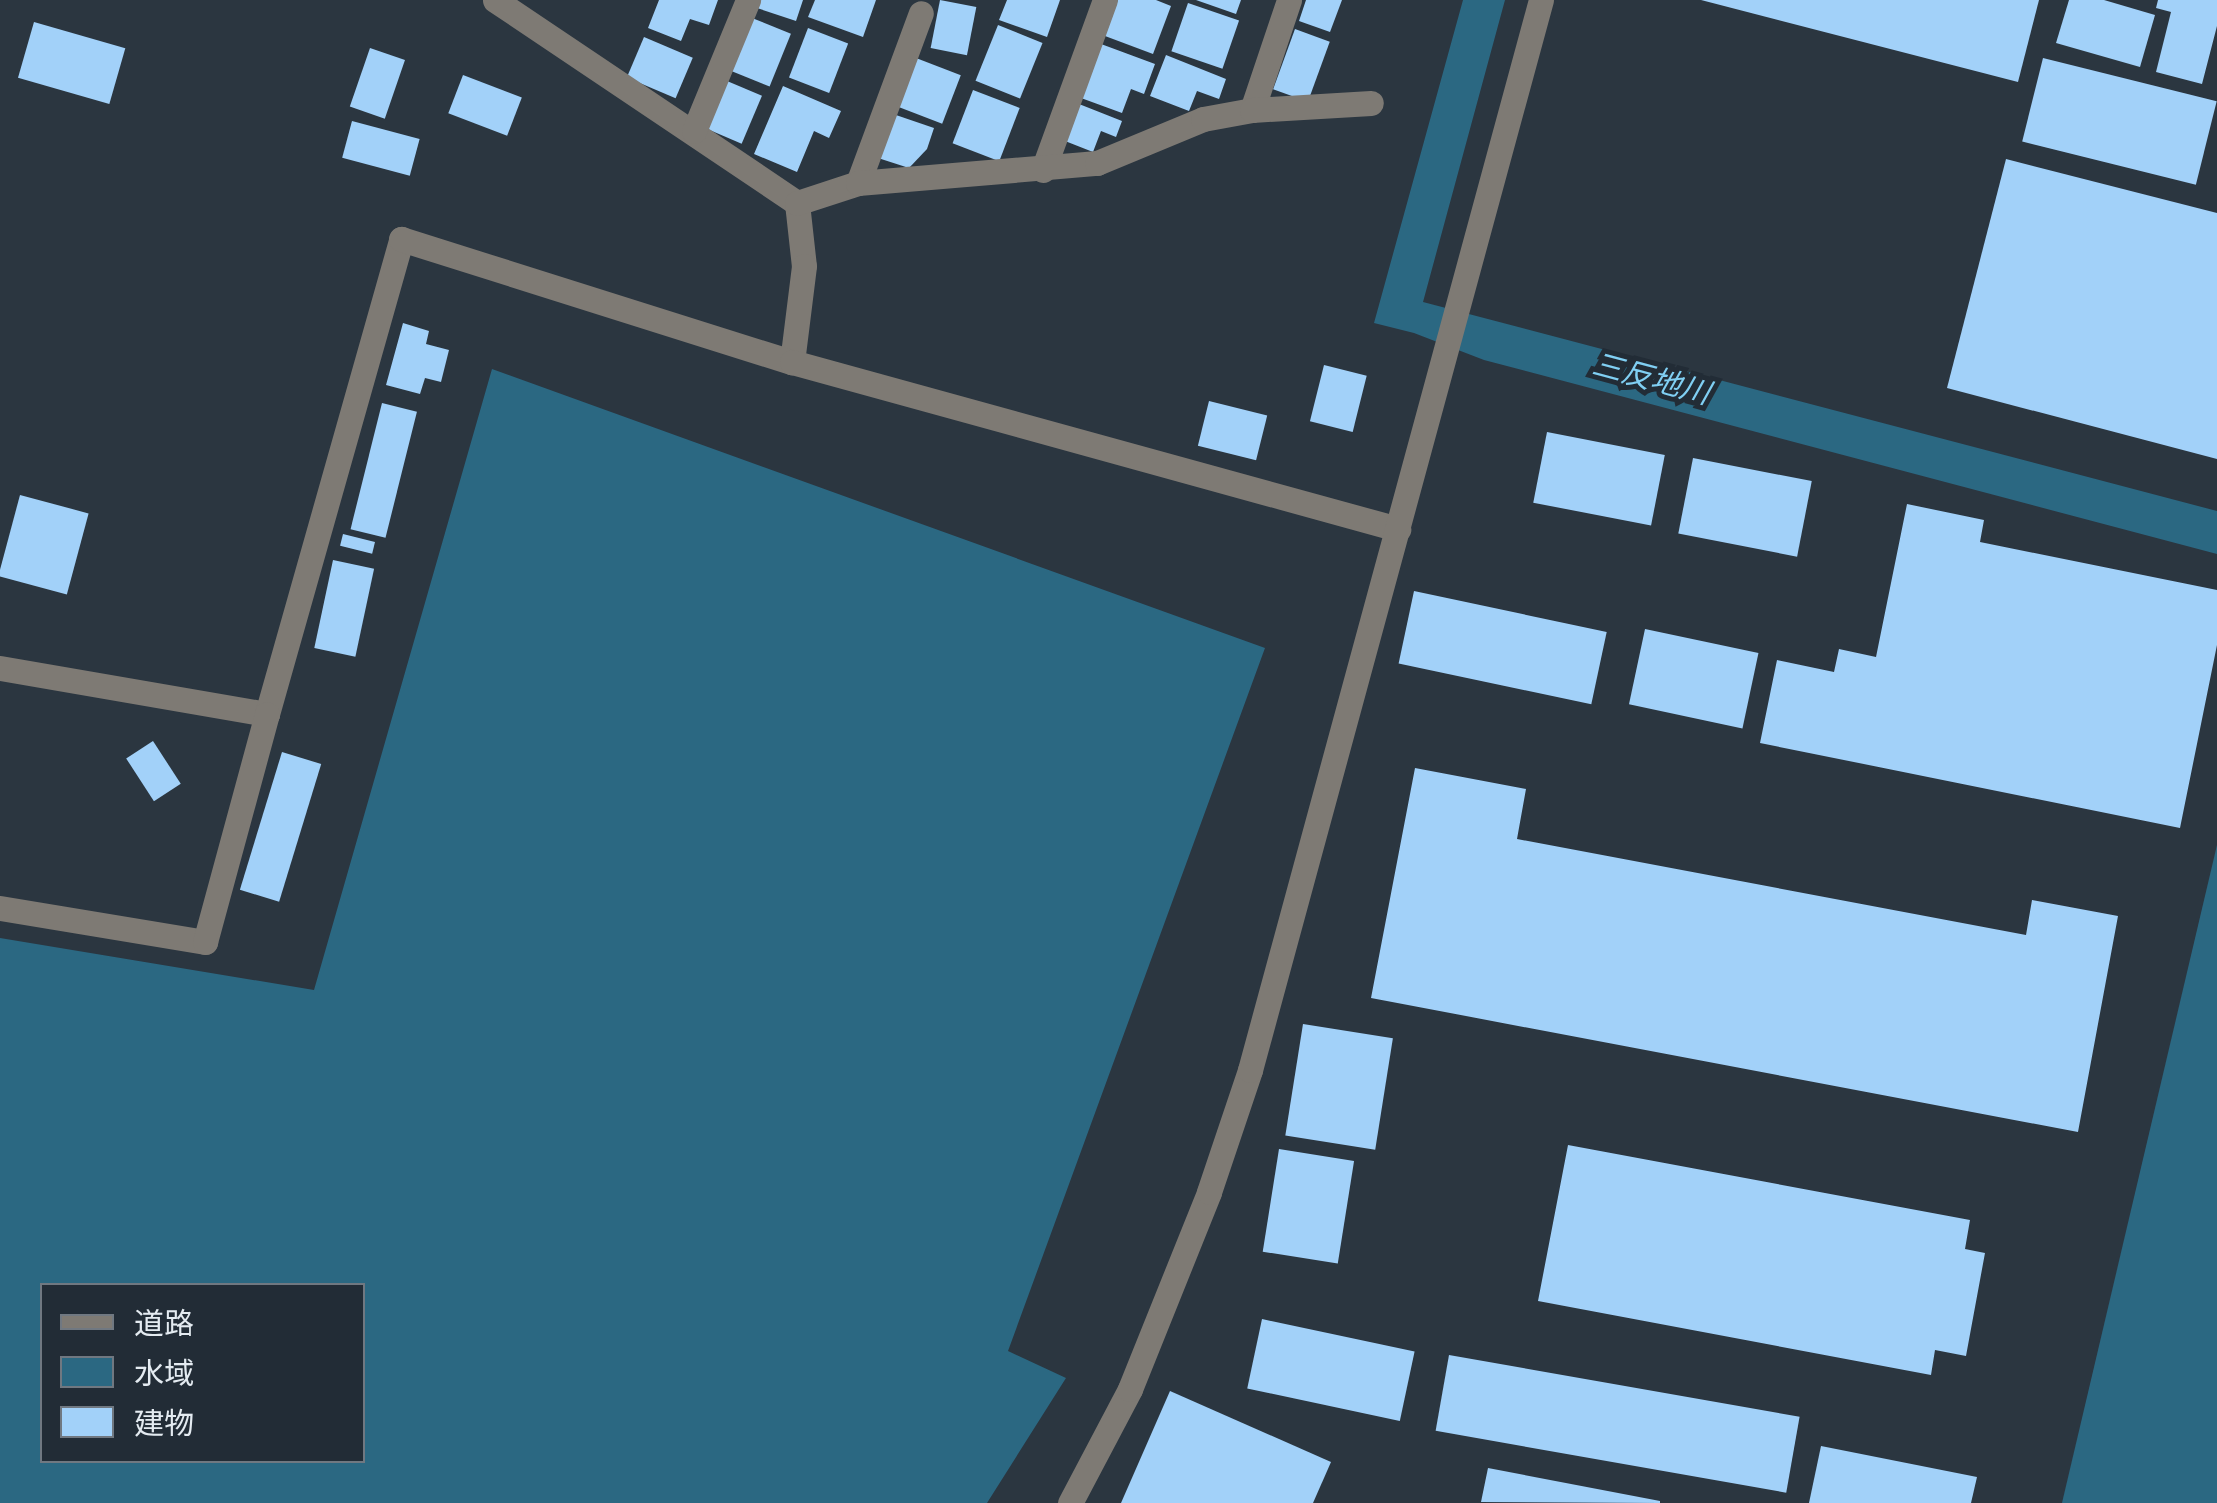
<!DOCTYPE html>
<html>
<head>
<meta charset="utf-8">
<style>
	body { margin:0 }
	#map { position:relative; width:2217px; height:1503px; overflow:hidden; background:#2b3640; font-family:"Source Sans 3","Noto Sans JP",sans-serif }
	div>[style] { position:absolute }
	.water>* { inset:0; background:#2b6882 }
	.building>* { inset:0; background:#a2d1f9; transform-origin:0 0 }
	.minor>* { height:25px; margin:-12.5px; padding:0 12.5px; transform-origin:12.5px; border-radius:12.5px; background:#7e7a74 }
	span { translate:-50% -50%; white-space:nowrap; text-align:center; line-height:1.15; -webkit-text-stroke:10px #222c36; paint-order:stroke }
	.water-label { font-size:30px; color:#80cff3; font-style:italic }
	.legend { position:absolute; left:40px; top:1283px; width:325px; height:180px; box-sizing:border-box; background:#222c36; border:2px solid #707881; margin:0; padding:12px 18px; list-style:none; font-size:30px; color:#e4ebf1 }
	.legend li { display:flex; align-items:center; gap:20px; height:50px }
	.legend b { width:50px; border:2px solid #707881 }
</style>
</head>
<body>
<div id="map">
	<div class="water">
		<div style="clip-path:polygon(1463px 0,1505px 0,1423px 302px,2217px 511px,2217px 554px,1484px 360px,1414px 333px,1374px 323px)"></div>
		<div style="clip-path:polygon(evenodd,492px 369px,1265px 648px,1008px 1351px,1066px 1378px,987px 1503px,0 1503px,0 938px,314px 990px,492px 369px,42px 1286px,362px 1286px,362px 1460px,42px 1460px,42px 1286px)"></div>
		<div style="clip-path:polygon(2217px 845px,2217px 1503px,2062px 1503px)"></div>
	</div>
	<div class="building">
		<div style="clip-path:polygon(659px 0,718px 0,709px 25px,690px 19px,681px 41px,648px 28px)"></div>
		<div style="clip-path:polygon(760px 0,803px 0,796px 21px,757px 8px)"></div>
		<div style="clip-path:polygon(815px 0,876px 0,863px 37px,808px 17px)"></div>
		<div style="left:940px;top:0;width:37px;height:49px;rotate:11deg"></div>
		<div style="clip-path:polygon(1007px 0,1060px 0,1047px 37px,999px 20px)"></div>
		<div style="clip-path:polygon(1118px 0,1156px 0,1171px 6px,1153px 54px,1105px 36px)"></div>
		<div style="clip-path:polygon(1196px 0,1241px 0,1236px 14px)"></div>
		<div style="clip-path:polygon(1306px 0,1342px 0,1330px 32px,1299px 21px)"></div>
		<div style="clip-path:polygon(1701px 0,2039px 0,2018px 82px)"></div>
		<div style="clip-path:polygon(2069px 0,2104px 0,2155px 15px,2140px 67px,2056px 43px)"></div>
		<div style="clip-path:polygon(2158px 0,2217px 0,2217px 26px,2202px 84px,2156px 72px,2171px 12px,2156px 8px)"></div>
		<div style="left:1188px;top:3px;width:54px;height:51px;rotate:19deg"></div>
		<div style="left:752px;top:18px;width:42px;height:57px;rotate:22deg"></div>
		<div style="left:34px;top:22px;width:95px;height:58px;rotate:16deg"></div>
		<div style="left:998px;top:25px;width:48px;height:60px;rotate:22deg"></div>
		<div style="left:808px;top:28px;width:43px;height:53px;rotate:21deg"></div>
		<div style="left:1295px;top:29px;width:37px;height:64px;rotate:20deg"></div>
		<div style="left:644px;top:37px;width:53px;height:44px;rotate:23deg"></div>
		<div style="clip-path:polygon(1101px 44px,1155px 64px,1144px 94px,1131px 89px,1122px 113px,1081px 98px)"></div>
		<div style="left:370px;top:48px;width:37px;height:62px;rotate:19deg"></div>
		<div style="clip-path:polygon(1166px 55px,1226px 79px,1219px 99px,1197px 91px,1189px 111px,1150px 96px)"></div>
		<div style="left:916px;top:58px;width:48px;height:52px;rotate:21deg"></div>
		<div style="left:2043px;top:58px;width:179px;height:86px;rotate:14deg"></div>
		<div style="left:463px;top:75px;width:63px;height:41px;rotate:21deg"></div>
		<div style="left:727px;top:81px;width:38px;height:52px;rotate:23deg"></div>
		<div style="clip-path:polygon(783px 86px,841px 111px,829px 138px,814px 131px,797px 172px,754px 154px)"></div>
		<div style="left:973px;top:90px;width:50px;height:57px;rotate:21deg"></div>
		<div style="clip-path:polygon(1079px 104px,1122px 121px,1116px 137px,1101px 131px,1093px 152px,1065px 141px)"></div>
		<div style="clip-path:polygon(893px 114px,934px 128px,927px 149px,909px 168px,878px 158px)"></div>
		<div style="left:352px;top:121px;width:70px;height:38px;rotate:15deg"></div>
		<div style="clip-path:polygon(2006px 159px,2217px 213px,2217px 459px,1947px 388px)"></div>
		<div style="clip-path:polygon(403px 323px,429px 331px,426px 344px,449px 350px,441px 382px,425px 378px,420px 394px,386px 385px)"></div>
		<div style="left:1324px;top:365px;width:44px;height:58px;rotate:14deg"></div>
		<div style="left:1209px;top:401px;width:60px;height:46px;rotate:14deg"></div>
		<div style="left:382px;top:403px;width:36px;height:130px;rotate:14deg"></div>
		<div style="left:1547px;top:432px;width:120px;height:72px;rotate:11deg"></div>
		<div style="left:1693px;top:458px;width:121px;height:77px;rotate:11deg"></div>
		<div style="left:20px;top:495px;width:71px;height:84px;rotate:15deg"></div>
		<div style="clip-path:polygon(1907px 504px,1984px 520px,1980px 542px,2217px 590px,2217px 645px,2180px 828px,1760px 743px,1777px 660px,1834px 672px,1839px 649px,1876px 657px)"></div>
		<div style="left:343px;top:534px;width:33px;height:12px;rotate:14deg"></div>
		<div style="left:333px;top:560px;width:42px;height:90px;rotate:12deg"></div>
		<div style="left:1414px;top:591px;width:197px;height:74px;rotate:12deg"></div>
		<div style="left:1645px;top:629px;width:116px;height:77px;rotate:12deg"></div>
		<div style="left:153px;top:741px;width:51px;height:32px;rotate:57deg"></div>
		<div style="left:282px;top:752px;width:41px;height:144px;rotate:17deg"></div>
		<div style="clip-path:polygon(1415px 768px,1526px 789px,1517px 839px,2026px 935px,2032px 900px,2118px 916px,2078px 1132px,1371px 998px)"></div>
		<div style="left:1303px;top:1024px;width:91px;height:113px;rotate:9deg"></div>
		<div style="clip-path:polygon(1568px 1145px,1970px 1220px,1965px 1249px,1985px 1253px,1966px 1356px,1935px 1350px,1931px 1375px,1538px 1301px)"></div>
		<div style="left:1279px;top:1149px;width:76px;height:104px;rotate:9deg"></div>
		<div style="left:1262px;top:1319px;width:156px;height:71px;rotate:12deg"></div>
		<div style="left:1449px;top:1355px;width:356px;height:77px;rotate:10deg"></div>
		<div style="clip-path:polygon(1170px 1391px,1331px 1462px,1313px 1503px,1121px 1503px)"></div>
		<div style="clip-path:polygon(1821px 1446px,1977px 1477px,1971px 1503px,1809px 1503px)"></div>
		<div style="clip-path:polygon(1488px 1468px,1660px 1501px,1660px 1503px,1481px 1502px)"></div>
	</div>
	<div class="minor">
		<div style="left:495px;top:0;width:364px;rotate:33.9deg"></div>
		<div style="left:797px;top:203px;width:63px;rotate:83.7deg"></div>
		<div style="left:804px;top:266px;width:97px;rotate:97.1deg"></div>
		<div style="left:1252px;top:110px;width:116px;rotate:-71.4deg"></div>
		<div style="left:694px;top:131px;width:142px;rotate:-67.6deg"></div>
		<div style="left:1043px;top:170px;width:181px;rotate:-70deg"></div>
		<div style="left:858px;top:183px;width:181px;rotate:-69.7deg"></div>
		<div style="left:797px;top:203px;width:64px;rotate:-18.2deg"></div>
		<div style="left:858px;top:183px;width:240px;rotate:-4.8deg"></div>
		<div style="left:1097px;top:163px;width:115px;rotate:-22.5deg"></div>
		<div style="left:1203px;top:119px;width:50px;rotate:-10.4deg"></div>
		<div style="left:1252px;top:110px;width:119px;rotate:-3.4deg"></div>
		<div style="left:0;top:668px;width:271px;rotate:9.8deg"></div>
		<div style="left:267px;top:714px;width:494px;rotate:-74.2deg"></div>
		<div style="left:401px;top:239px;width:410px;rotate:17.5deg"></div>
		<div style="left:792px;top:362px;width:629px;rotate:15.41deg"></div>
		<div style="left:0;top:908px;width:208px;rotate:9.4deg"></div>
		<div style="left:205px;top:942px;width:236px;rotate:-74.8deg"></div>
		<div style="left:1070px;top:1503px;width:129px;rotate:-62.2deg"></div>
		<div style="left:1130px;top:1389px;width:212px;rotate:-68.1deg"></div>
		<div style="left:1209px;top:1192px;width:129px;rotate:-71.4deg"></div>
		<div style="left:1250px;top:1070px;width:1109px;rotate:-74.79deg"></div>
	</div>
	<div class="water-label">
		<span style="left:1651px;top:380px;rotate:15deg">三反地川</span>
	</div>
	<ul class="legend">
	<li><b style="height:12px;background:#7e7a74"></b>道路</li>
	<li><b style="height:28px;background:#2b6882"></b>水域</li>
	<li><b style="height:28px;background:#a2d1f9"></b>建物</li>
	</ul>
</div>
</body>
</html>
